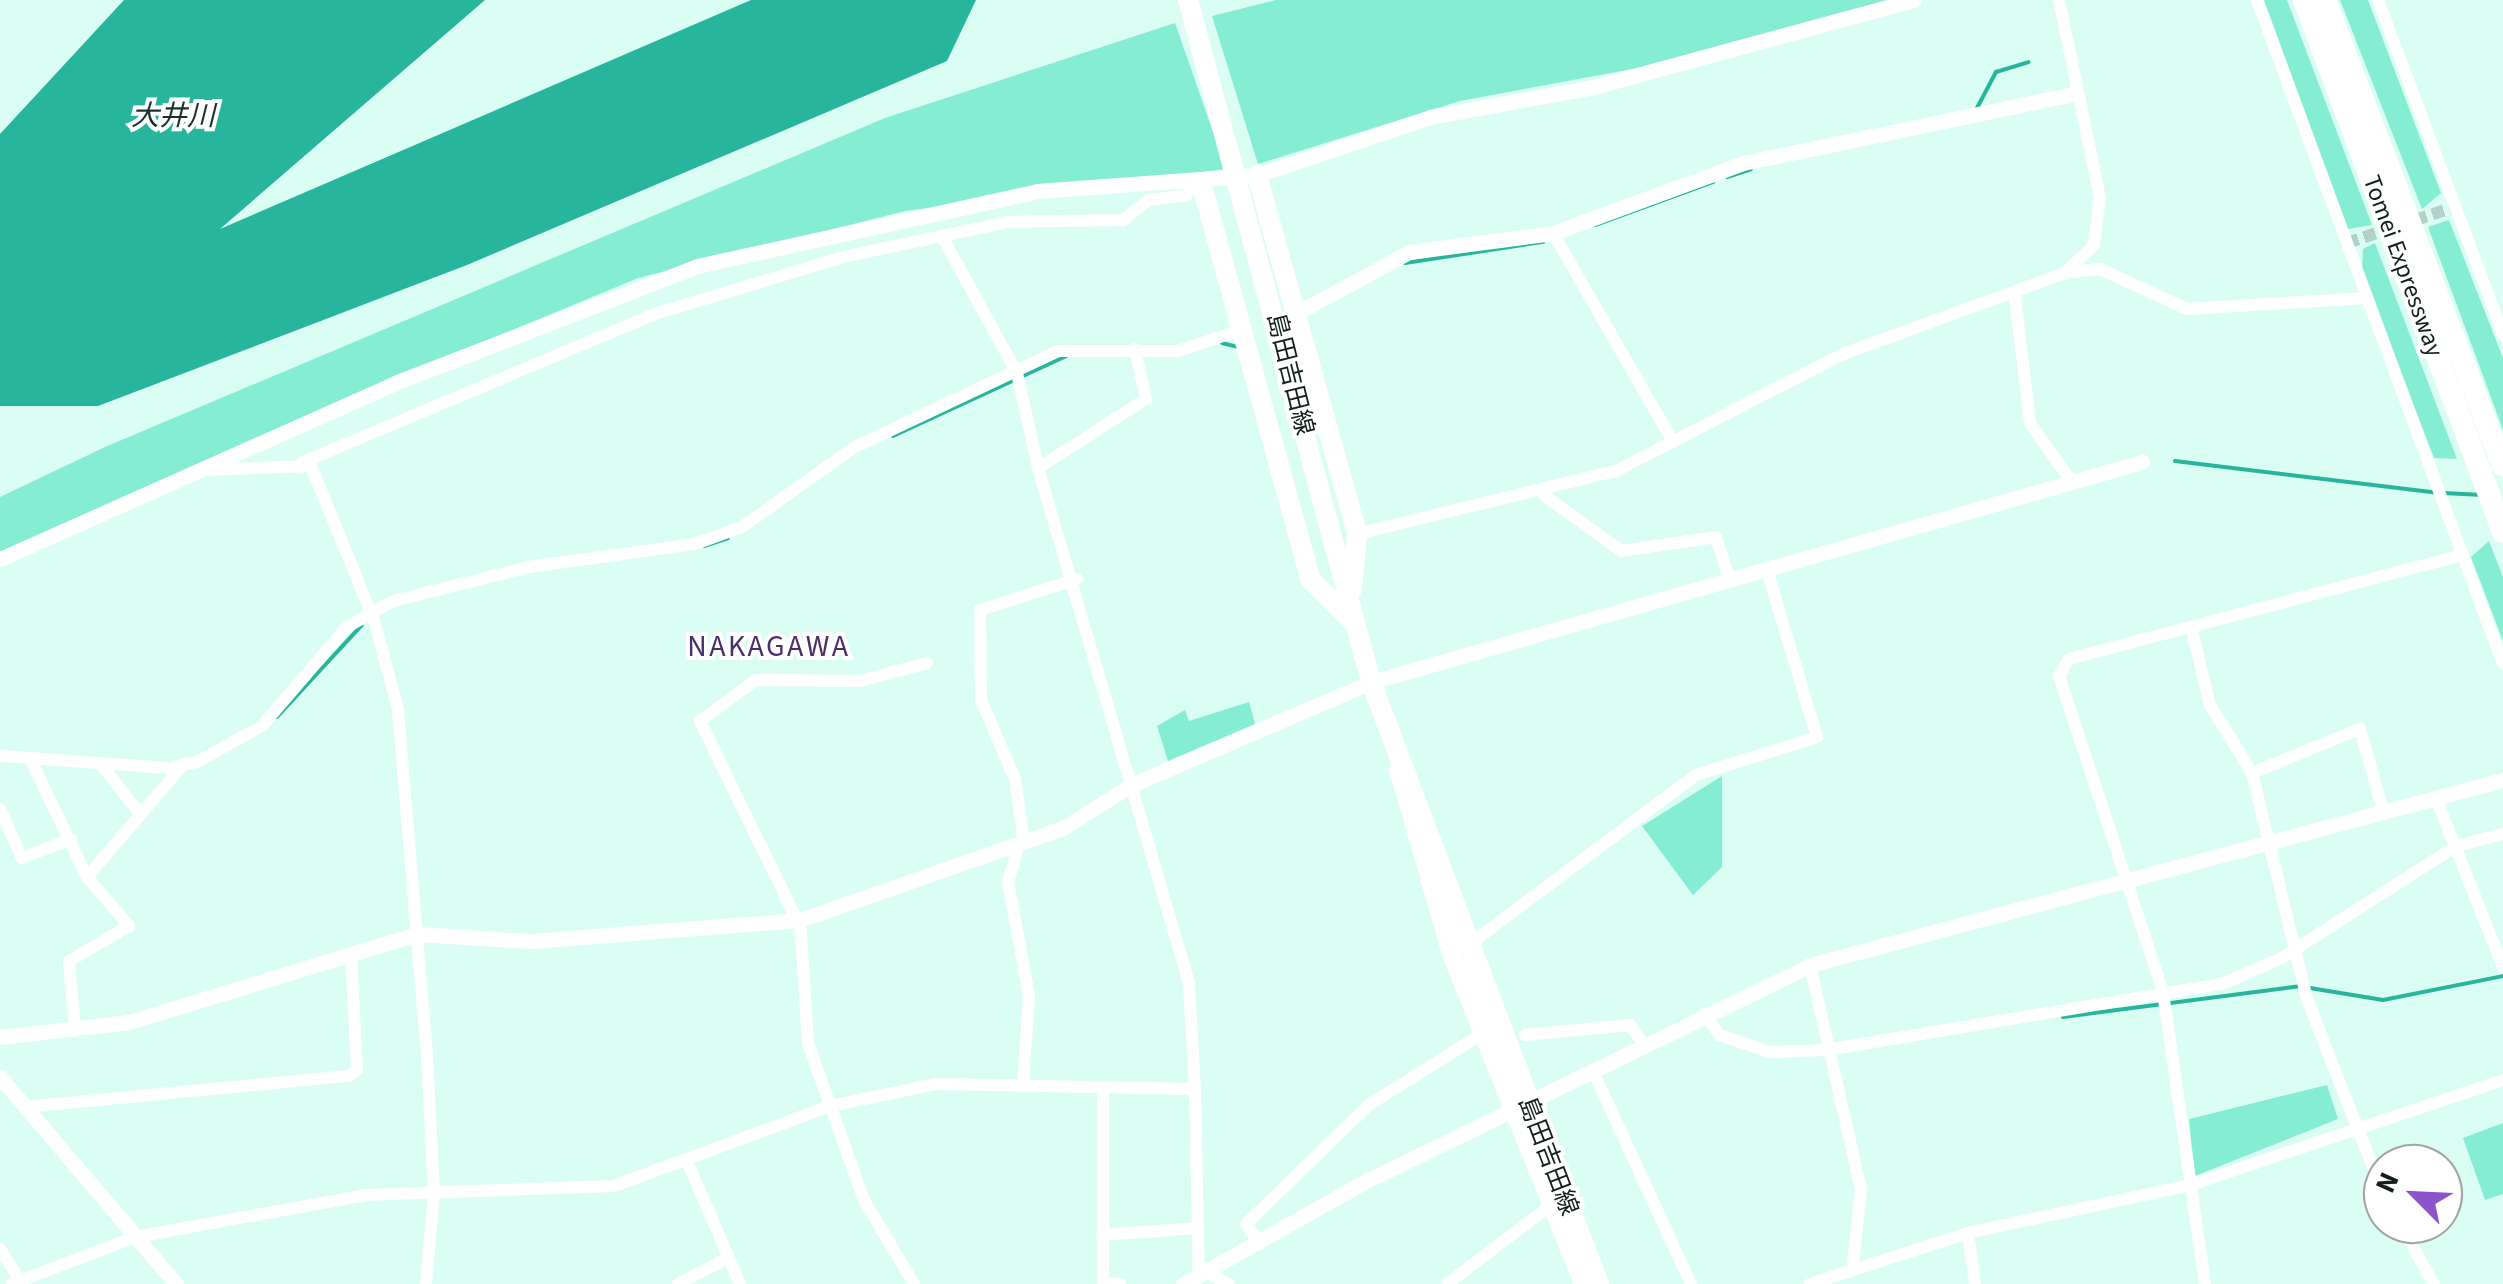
<!DOCTYPE html>
<html>
<head>
<meta charset="utf-8">
<style>
	body { margin:0 }
	#map { position:relative; width:2503px; height:1284px; overflow:hidden; background:#dafef4; font-family:"Source Sans 3","Noto Sans JP",sans-serif }
	div>[style] { position:absolute }
	.green>* { inset:0; background:#85edd3 }
	.water>* { inset:0; background:#27b69b }
	.stream>* { height:4px; margin:-2px; padding:0 2px; transform-origin:2px; border-radius:2px; background:#27b69b }
	.minor-tunnel>* { height:12px; margin-top:-6px; transform-origin:0; background:repeating-linear-gradient(90deg,#b2d2c9 0 12px,transparent 0 18px) }
	.minor>* { height:12px; margin:-6px; padding:0 6px; transform-origin:6px; border-radius:6px; background:#fff }
	.tertiary>* { height:15px; margin:-7.5px; padding:0 7.5px; transform-origin:7.5px; border-radius:7.5px; background:#fff }
	.primary>* { height:20px; margin:-10px; padding:0 10px; transform-origin:10px; border-radius:10px; background:#fff }
	.motorway>* { height:22px; margin:-11px; padding:0 11px; transform-origin:11px; border-radius:11px; background:#fff }
	span { translate:-50% -50%; white-space:nowrap; text-align:center; line-height:1.15; -webkit-text-stroke:8px #fff; paint-order:stroke }
	.street-label { font-size:25px; color:#12201c }
	.water-label { font-size:28px; color:#1a302a; font-style:italic }
	.quarter-label { font-size:30px; color:#4a2f69; letter-spacing:2.5px }
	.north { position:absolute; left:2363px; top:1144px; width:100px; height:100px; box-sizing:border-box; background:#fff; border:2px solid #a0a6a4; border-radius:50%; rotate:294deg; font-size:28px; font-weight:700; line-height:40px; text-align:center; color:#12201c }
	.north::after { content:''; display:block; margin:auto; width:35px; height:45px; background:#8d53ca; clip-path:polygon(50% 0,100% 100%,50% 72%,0 100%) }
</style>
</head>
<body>
<div id="map">
	<div class="green">
		<div style="clip-path:polygon(1276px 0,1892px 0,1654px 65px,1460px 101px,1258px 164px,1212px 16px)"></div>
		<div style="clip-path:polygon(2264px 0,2287px 0,2372px 225px,2348px 229px)"></div>
		<div style="clip-path:polygon(2340px 0,2368px 0,2441px 193px,2422px 209px)"></div>
		<div style="clip-path:polygon(1175px 23px,1226px 169px,905px 211px,638px 278px,392px 380px,0 561px,0 497px,105px 447px,885px 118px)"></div>
		<div style="clip-path:polygon(2449px 220px,2503px 358px,2503px 430px,2428px 227px)"></div>
		<div style="clip-path:polygon(2375px 243px,2457px 459px,2434px 458px,2362px 270px,2363px 249px)"></div>
		<div style="clip-path:polygon(2489px 541px,2503px 577px,2503px 641px,2471px 557px)"></div>
		<div style="clip-path:polygon(1249px 702px,1255px 724px,1168px 761px,1157px 726px,1185px 710px,1189px 721px)"></div>
		<div style="clip-path:polygon(1722px 776px,1722px 867px,1693px 895px,1642px 826px)"></div>
		<div style="clip-path:polygon(2327px 1085px,2338px 1119px,2195px 1176px,2189px 1119px)"></div>
		<div style="clip-path:polygon(2503px 1123px,2503px 1194px,2485px 1200px,2463px 1138px)"></div>
	</div>
	<div class="water">
		<div style="clip-path:polygon(124px 0,485px 0,220px 229px,751px 0,976px 0,947px 61px,467px 265px,98px 406px,0 406px,0 134px)"></div>
	</div>
	<div class="stream">
		<div style="left:1977px;top:108px;width:41px;rotate:-62.2deg"></div>
		<div style="left:1996px;top:72px;width:34px;rotate:-17deg"></div>
		<div style="left:1727px;top:177px;width:25px;rotate:-18deg"></div>
		<div style="left:1595px;top:225px;width:126px;rotate:-20deg"></div>
		<div style="left:1405px;top:263px;width:140px;rotate:-8.7deg"></div>
		<div style="left:1222px;top:343px;width:16px;rotate:14deg"></div>
		<div style="left:893px;top:436px;width:191px;rotate:-24.8deg"></div>
		<div style="left:2175px;top:461px;width:260px;rotate:6.9deg"></div>
		<div style="left:2443px;top:493px;width:35px;rotate:3deg"></div>
		<div style="left:704px;top:546px;width:25px;rotate:-18deg"></div>
		<div style="left:277px;top:717px;width:125px;rotate:-47.3deg"></div>
		<div style="left:2310px;top:988px;width:74px;rotate:9.3deg"></div>
		<div style="left:2383px;top:1000px;width:122px;rotate:-11.3deg"></div>
		<div style="left:2063px;top:1017px;width:240px;rotate:-7.4deg"></div>
	</div>
	<div class="minor-tunnel">
		<div style="left:2347px;top:243px;width:113px;rotate:-18.6deg"></div>
	</div>
	<div class="minor">
		<div style="left:2059px;top:0;width:202px;rotate:78.3deg"></div>
		<div style="left:2100px;top:198px;width:47px;rotate:97.3deg"></div>
		<div style="left:2094px;top:245px;width:40px;rotate:136deg"></div>
		<div style="left:2257px;top:0;width:708px;rotate:69.67deg"></div>
		<div style="left:2378px;top:0;width:358px;rotate:69.5deg"></div>
		<div style="left:1553px;top:233px;width:241px;rotate:60.1deg"></div>
		<div style="left:943px;top:238px;width:154px;rotate:61.3deg"></div>
		<div style="left:1017px;top:373px;width:97px;rotate:77.5deg"></div>
		<div style="left:2015px;top:297px;width:127px;rotate:83.2deg"></div>
		<div style="left:2030px;top:423px;width:69px;rotate:54.5deg"></div>
		<div style="left:1135px;top:349px;width:51px;rotate:77.6deg"></div>
		<div style="left:1146px;top:399px;width:128px;rotate:147.4deg"></div>
		<div style="left:1038px;top:468px;width:537px;rotate:73.66deg"></div>
		<div style="left:1189px;top:983px;width:106px;rotate:86.8deg"></div>
		<div style="left:303px;top:462px;width:385px;rotate:-22.8deg"></div>
		<div style="left:658px;top:313px;width:193px;rotate:-16.8deg"></div>
		<div style="left:843px;top:257px;width:168px;rotate:-12deg"></div>
		<div style="left:1007px;top:222px;width:116px;rotate:-1deg"></div>
		<div style="left:1123px;top:220px;width:33px;rotate:-38deg"></div>
		<div style="left:1149px;top:200px;width:38px;rotate:-7deg"></div>
		<div style="left:1187px;top:195px;width:14px;rotate:-60deg"></div>
		<div style="left:205px;top:470px;width:106px;rotate:-2.2deg"></div>
		<div style="left:311px;top:466px;width:170px;rotate:67.8deg"></div>
		<div style="left:375px;top:623px;width:90px;rotate:75.2deg"></div>
		<div style="left:398px;top:710px;width:346px;rotate:85.2deg"></div>
		<div style="left:427px;top:1055px;width:136px;rotate:87.1deg"></div>
		<div style="left:434px;top:1191px;width:93px;rotate:94.9deg"></div>
		<div style="left:1544px;top:495px;width:95px;rotate:36deg"></div>
		<div style="left:1621px;top:551px;width:96px;rotate:-8.4deg"></div>
		<div style="left:1716px;top:537px;width:46px;rotate:72.3deg"></div>
		<div style="left:1357px;top:534px;width:267px;rotate:-13.7deg"></div>
		<div style="left:1616px;top:471px;width:255px;rotate:-27.3deg"></div>
		<div style="left:1843px;top:354px;width:236px;rotate:-20deg"></div>
		<div style="left:2065px;top:273px;width:35px;rotate:-7deg"></div>
		<div style="left:2100px;top:269px;width:96px;rotate:24.7deg"></div>
		<div style="left:2187px;top:309px;width:180px;rotate:-3.5deg"></div>
		<div style="left:2191px;top:627px;width:80px;rotate:76.3deg"></div>
		<div style="left:2210px;top:705px;width:80px;rotate:58.3deg"></div>
		<div style="left:2252px;top:773px;width:233px;rotate:76.3deg"></div>
		<div style="left:2307px;top:999px;width:208px;rotate:68.6deg"></div>
		<div style="left:0;top:756px;width:169px;rotate:4.1deg"></div>
		<div style="left:169px;top:768px;width:29px;rotate:-12deg"></div>
		<div style="left:197px;top:762px;width:74px;rotate:-29deg"></div>
		<div style="left:262px;top:726px;width:130px;rotate:-49.4deg"></div>
		<div style="left:347px;top:627px;width:53px;rotate:-29.5deg"></div>
		<div style="left:393px;top:601px;width:140px;rotate:-14deg"></div>
		<div style="left:529px;top:567px;width:168px;rotate:-7.9deg"></div>
		<div style="left:695px;top:544px;width:50px;rotate:-19.9deg"></div>
		<div style="left:742px;top:527px;width:136px;rotate:-35.4deg"></div>
		<div style="left:853px;top:448px;width:227px;rotate:-25.3deg"></div>
		<div style="left:1058px;top:351px;width:120px"></div>
		<div style="left:1178px;top:351px;width:66px;rotate:-18.4deg"></div>
		<div style="left:30px;top:758px;width:132px;rotate:64.4deg"></div>
		<div style="left:87px;top:877px;width:65px;rotate:49.4deg"></div>
		<div style="left:129px;top:926px;width:69px;rotate:149.7deg"></div>
		<div style="left:69px;top:961px;width:70px;rotate:85.1deg"></div>
		<div style="left:100px;top:763px;width:60px;rotate:51.8deg"></div>
		<div style="left:2252px;top:773px;width:117px;rotate:-22.2deg"></div>
		<div style="left:2360px;top:729px;width:88px;rotate:74.2deg"></div>
		<div style="left:2436px;top:798px;width:182px;rotate:68.4deg"></div>
		<div style="left:0;top:809px;width:54px;rotate:65.8deg"></div>
		<div style="left:22px;top:858px;width:53px;rotate:-21.2deg"></div>
		<div style="left:1024px;top:842px;width:64px;rotate:-98.1deg"></div>
		<div style="left:1015px;top:779px;width:86px;rotate:-113.3deg"></div>
		<div style="left:981px;top:700px;width:90px;rotate:-90.6deg"></div>
		<div style="left:980px;top:610px;width:102px;rotate:-17.7deg"></div>
		<div style="left:1019px;top:844px;width:40px;rotate:106deg"></div>
		<div style="left:1008px;top:882px;width:115px;rotate:79.5deg"></div>
		<div style="left:1029px;top:995px;width:91px;rotate:93.8deg"></div>
		<div style="left:87px;top:877px;width:149px;rotate:-49.4deg"></div>
		<div style="left:797px;top:920px;width:221px;rotate:-116deg"></div>
		<div style="left:700px;top:721px;width:69px;rotate:-36.2deg"></div>
		<div style="left:756px;top:680px;width:104px;rotate:0.6deg"></div>
		<div style="left:860px;top:681px;width:69px;rotate:-15deg"></div>
		<div style="left:800px;top:920px;width:123px;rotate:86.3deg"></div>
		<div style="left:808px;top:1043px;width:167px;rotate:70.4deg"></div>
		<div style="left:864px;top:1200px;width:98px;rotate:59.2deg"></div>
		<div style="left:1470px;top:944px;width:282px;rotate:-36.8deg"></div>
		<div style="left:1696px;top:775px;width:127px;rotate:-17.4deg"></div>
		<div style="left:1817px;top:737px;width:174px;rotate:-106.7deg"></div>
		<div style="left:1810px;top:965px;width:230px;rotate:77.2deg"></div>
		<div style="left:1861px;top:1189px;width:76px;rotate:96deg"></div>
		<div style="left:1704px;top:1014px;width:26px;rotate:54deg"></div>
		<div style="left:1719px;top:1035px;width:54px;rotate:18.4deg"></div>
		<div style="left:1770px;top:1052px;width:56px;rotate:-2deg"></div>
		<div style="left:1826px;top:1050px;width:401px;rotate:-9.5deg"></div>
		<div style="left:2222px;top:984px;width:63px;rotate:-23.3deg"></div>
		<div style="left:2280px;top:959px;width:209px;rotate:-32.7deg"></div>
		<div style="left:2456px;top:846px;width:49px;rotate:-14.3deg"></div>
		<div style="left:1525px;top:1035px;width:105px;rotate:-5.4deg"></div>
		<div style="left:1630px;top:1025px;width:24px;rotate:54deg"></div>
		<div style="left:1593px;top:1071px;width:234px;rotate:65.3deg"></div>
		<div style="left:1103px;top:1087px;width:196px;rotate:90deg"></div>
		<div style="left:1103px;top:1283px;width:17px;rotate:3deg"></div>
		<div style="left:25px;top:1107px;width:325px;rotate:-5.5deg"></div>
		<div style="left:349px;top:1076px;width:10px;rotate:-37deg"></div>
		<div style="left:357px;top:1070px;width:114px;rotate:-93deg"></div>
		<div style="left:687px;top:1161px;width:134px;rotate:66.7deg"></div>
		<div style="left:2400px;top:1224px;width:69px;rotate:60.5deg"></div>
		<div style="left:1968px;top:1233px;width:51px;rotate:82.2deg"></div>
		<div style="left:1102px;top:1235px;width:96px;rotate:-4.2deg"></div>
		<div style="left:1260px;top:1244px;width:24px;rotate:-125deg"></div>
		<div style="left:1246px;top:1224px;width:173px;rotate:-44.1deg"></div>
		<div style="left:1370px;top:1104px;width:133px;rotate:-32.1deg"></div>
		<div style="left:0;top:1249px;width:41px;rotate:57.8deg"></div>
		<div style="left:1206px;top:1272px;width:26px;rotate:28deg"></div>
		<div style="left:12px;top:1284px;width:132px;rotate:-20.9deg"></div>
		<div style="left:135px;top:1237px;width:235px;rotate:-10.3deg"></div>
		<div style="left:366px;top:1195px;width:248px;rotate:-2.1deg"></div>
		<div style="left:614px;top:1186px;width:230px;rotate:-20.3deg"></div>
		<div style="left:830px;top:1106px;width:108px;rotate:-11.7deg"></div>
		<div style="left:936px;top:1084px;width:259px;rotate:1.1deg"></div>
		<div style="left:1195px;top:1089px;width:187px;rotate:88.8deg"></div>
		<div style="left:678px;top:1284px;width:56px;rotate:-27.5deg"></div>
		<div style="left:1447px;top:1284px;width:131px;rotate:-37.2deg"></div>
		<div style="left:1810px;top:1284px;width:166px;rotate:-17.9deg"></div>
		<div style="left:1968px;top:1233px;width:227px;rotate:-12.2deg"></div>
		<div style="left:2190px;top:1185px;width:330px;rotate:-18.5deg"></div>
		<div style="left:2205px;top:1284px;width:295px;rotate:-98.2deg"></div>
		<div style="left:2163px;top:992px;width:333px;rotate:-108.2deg"></div>
		<div style="left:2059px;top:676px;width:20px;rotate:-60deg"></div>
		<div style="left:2069px;top:659px;width:404px;rotate:-14.8deg"></div>
	</div>
	<div class="tertiary">
		<div style="left:1293px;top:315px;width:132px;rotate:-28.5deg"></div>
		<div style="left:1409px;top:252px;width:145px;rotate:-7.5deg"></div>
		<div style="left:1553px;top:233px;width:202px;rotate:-20.2deg"></div>
		<div style="left:1743px;top:163px;width:337px;rotate:-11.8deg"></div>
		<div style="left:0;top:559px;width:435px;rotate:-24deg"></div>
		<div style="left:397px;top:382px;width:322px;rotate:-21.1deg"></div>
		<div style="left:697px;top:266px;width:348px;rotate:-12.4deg"></div>
		<div style="left:1037px;top:191px;width:221px;rotate:-4.2deg"></div>
		<div style="left:1257px;top:175px;width:182px;rotate:-18.5deg"></div>
		<div style="left:1430px;top:117px;width:166px;rotate:-10.4deg"></div>
		<div style="left:1593px;top:87px;width:332px;rotate:-15.2deg"></div>
		<div style="left:0;top:1037px;width:130px;rotate:-6.6deg"></div>
		<div style="left:129px;top:1022px;width:301px;rotate:-17deg"></div>
		<div style="left:417px;top:934px;width:115px;rotate:3.5deg"></div>
		<div style="left:532px;top:941px;width:269px;rotate:-4.5deg"></div>
		<div style="left:800px;top:920px;width:279px;rotate:-19.3deg"></div>
		<div style="left:1063px;top:828px;width:80px;rotate:-32.3deg"></div>
		<div style="left:1131px;top:785px;width:261px;rotate:-23.2deg"></div>
		<div style="left:1371px;top:682px;width:802px;rotate:-15.93deg"></div>
		<div style="left:0;top:1077px;width:272px;rotate:49.6deg"></div>
		<div style="left:1183px;top:1284px;width:206px;rotate:-29.4deg"></div>
		<div style="left:1362px;top:1183px;width:498px;rotate:-25.9deg"></div>
		<div style="left:1810px;top:965px;width:717px;rotate:-14.95deg"></div>
	</div>
	<div class="primary">
		<div style="left:1188px;top:0;width:706px;rotate:74.98deg"></div>
		<div style="left:1371px;top:682px;width:644px;rotate:69.26deg"></div>
		<div style="left:1257px;top:175px;width:373px;rotate:74.4deg"></div>
		<div style="left:1357px;top:534px;width:55px;rotate:95.2deg"></div>
		<div style="left:1201px;top:182px;width:412px;rotate:74.6deg"></div>
		<div style="left:1310px;top:579px;width:58px;rotate:45deg"></div>
		<div style="left:1399px;top:769px;width:192px;rotate:74deg"></div>
		<div style="left:1452px;top:954px;width:355px;rotate:68.2deg"></div>
	</div>
	<div class="motorway">
		<div style="left:2304px;top:0;width:568px;rotate:69.49deg"></div>
		<div style="left:2325px;top:0;width:498px;rotate:69.1deg"></div>
	</div>
	<div class="street-label">
		<span style="left:2403px;top:266px;rotate:70deg">Tomei Expressway</span>
		<span style="left:1290px;top:374px;rotate:76deg">島田吉田線</span>
		<span style="left:1548px;top:1156px;rotate:69deg">島田吉田線</span>
	</div>
	<div class="water-label">
		<span style="left:173px;top:116px">大井川</span>
	</div>
	<div class="quarter-label">
		<span style="left:769px;top:647px">NAKAGAWA</span>
	</div>
	<div class="north">N</div>
</div>
</body>
</html>
